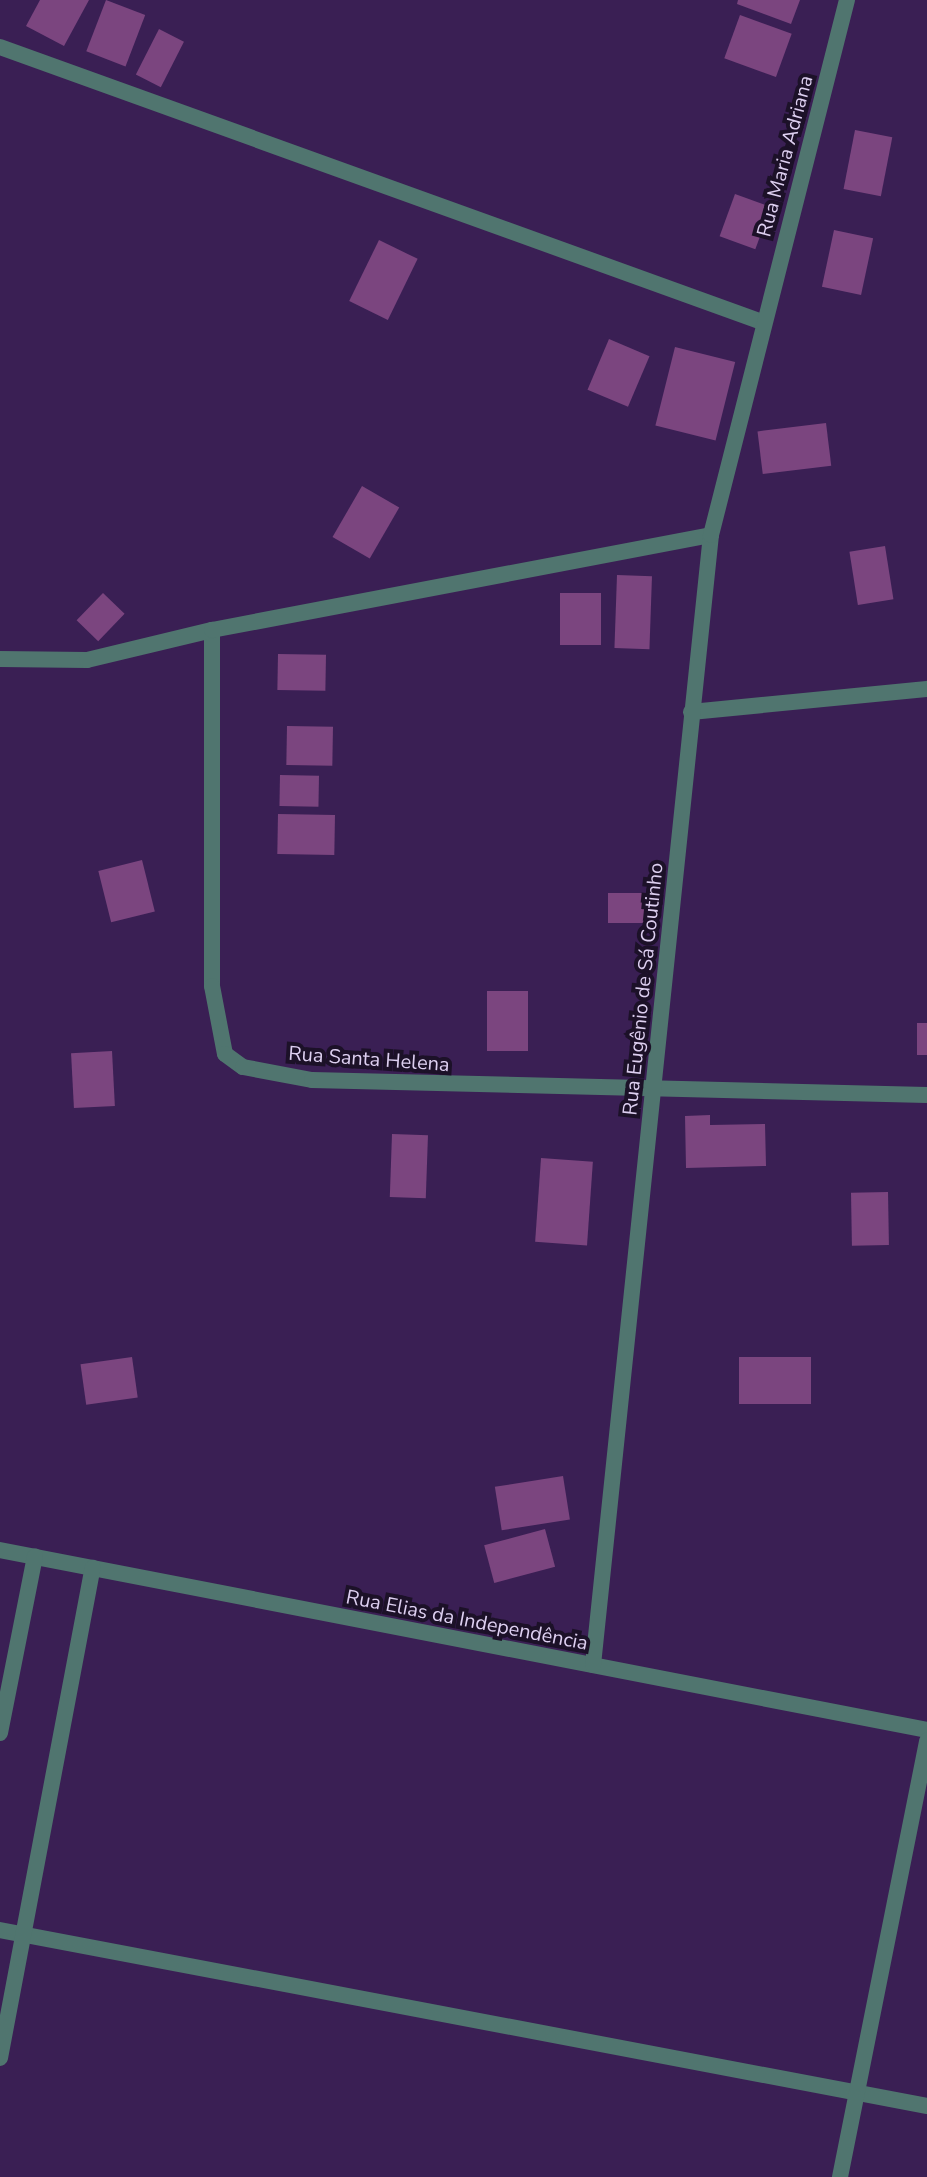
<!DOCTYPE html>
<html>
<head>
<meta charset="utf-8">
<style>
	body { margin:0 }
	#map { position:relative; width:927px; height:2177px; overflow:hidden; background:#3a1f54; font-family:"Nunito Sans",sans-serif }
	div>[style] { position:absolute }
	.building>* { inset:0; background:#7b457f; transform-origin:0 0 }
	.street>* { height:16px; margin:-8px; padding:0 8px; transform-origin:8px; border-radius:8px; background:#50756f }
	span { translate:-50% -50%; white-space:nowrap; text-align:center; line-height:1.15; -webkit-text-stroke:8px #1c1128; paint-order:stroke }
	.street-label { font-size:20px; color:#ddcff0 }
</style>
</head>
<body>
<div id="map">
	<div class="building">
		<div style="clip-path:polygon(40px 0,89px 0,64px 46px,26px 26px)"></div>
		<div style="left:106px;top:0;width:42px;height:55px;rotate:21deg"></div>
		<div style="clip-path:polygon(738px 0,800px 0,791px 24px,737px 4px)"></div>
		<div style="left:740px;top:15px;width:55px;height:46px;rotate:20deg"></div>
		<div style="left:159px;top:29px;width:28px;height:51px;rotate:27deg"></div>
		<div style="left:855px;top:130px;width:38px;height:60px;rotate:11deg"></div>
		<div style="left:735px;top:194px;width:38px;height:45px;rotate:20deg"></div>
		<div style="left:834px;top:230px;width:40px;height:58px;rotate:12deg"></div>
		<div style="left:379px;top:240px;width:43px;height:68px;rotate:26deg"></div>
		<div style="left:609px;top:339px;width:44px;height:55px;rotate:23deg"></div>
		<div style="left:675px;top:347px;width:62px;height:81px;rotate:14deg"></div>
		<div style="left:826px;top:423px;width:43px;height:69px;rotate:83deg"></div>
		<div style="left:362px;top:486px;width:43px;height:59px;rotate:30deg"></div>
		<div style="left:885px;top:546px;width:54px;height:36px;rotate:81deg"></div>
		<div style="left:617px;top:575px;width:35px;height:73px;rotate:2deg"></div>
		<div style="left:103px;top:593px;width:30px;height:38px;rotate:44deg"></div>
		<div style="left:560px;top:593px;width:41px;height:52px"></div>
		<div style="left:278px;top:654px;width:48px;height:36px;rotate:1deg"></div>
		<div style="left:287px;top:726px;width:46px;height:39px;rotate:1deg"></div>
		<div style="left:280px;top:775px;width:39px;height:31px;rotate:1deg"></div>
		<div style="left:278px;top:814px;width:57px;height:40px;rotate:1deg"></div>
		<div style="left:142px;top:860px;width:53px;height:45px;rotate:76deg"></div>
		<div style="left:608px;top:893px;width:36px;height:30px"></div>
		<div style="left:487px;top:991px;width:41px;height:60px"></div>
		<div style="left:917px;top:1023px;width:10px;height:32px"></div>
		<div style="left:112px;top:1051px;width:55px;height:41px;rotate:87deg"></div>
		<div style="clip-path:polygon(710px 1115px,710px 1125px,765px 1124px,766px 1166px,686px 1168px,685px 1116px)"></div>
		<div style="left:392px;top:1134px;width:36px;height:63px;rotate:2deg"></div>
		<div style="left:541px;top:1158px;width:52px;height:84px;rotate:4deg"></div>
		<div style="left:888px;top:1192px;width:53px;height:37px;rotate:89deg"></div>
		<div style="left:132px;top:1357px;width:41px;height:52px;rotate:82deg"></div>
		<div style="left:811px;top:1357px;width:47px;height:72px;rotate:90deg"></div>
		<div style="left:563px;top:1476px;width:44px;height:69px;rotate:81deg"></div>
		<div style="left:545px;top:1529px;width:39px;height:63px;rotate:75deg"></div>
	</div>
	<div class="street">
		<div style="left:0;top:47px;width:810px;rotate:19.84deg"></div>
		<div style="left:212px;top:630px;width:356px;rotate:90deg"></div>
		<div style="left:212px;top:986px;width:69px;rotate:79.2deg"></div>
		<div style="left:225px;top:1054px;width:22px;rotate:36deg"></div>
		<div style="left:243px;top:1067px;width:70px;rotate:10.7deg"></div>
		<div style="left:312px;top:1080px;width:615px;rotate:1.4deg"></div>
		<div style="left:0;top:659px;width:87px;rotate:0.7deg"></div>
		<div style="left:87px;top:660px;width:129px;rotate:-13.5deg"></div>
		<div style="left:212px;top:630px;width:508px;rotate:-10.78deg"></div>
		<div style="left:691px;top:712px;width:237px;rotate:-5.6deg"></div>
		<div style="left:0;top:1550px;width:944px;rotate:10.99deg"></div>
		<div style="left:593px;top:1665px;width:1136px;rotate:-84.04deg"></div>
		<div style="left:711px;top:535px;width:552px;rotate:-75.74deg"></div>
		<div style="left:0;top:1733px;width:180px;rotate:-78.8deg"></div>
		<div style="left:0;top:1930px;width:944px;rotate:10.75deg"></div>
		<div style="left:0;top:2058px;width:499px;rotate:-79.3deg"></div>
		<div style="left:840px;top:2177px;width:445px;rotate:-78.7deg"></div>
	</div>
	<div class="street-label">
		<span style="left:785px;top:156px;rotate:-75deg">Rua Maria Adriana</span>
		<span style="left:643px;top:989px;rotate:-84deg">Rua Eugênio de Sá Coutinho</span>
		<span style="left:369px;top:1059px;rotate:4deg">Rua Santa Helena</span>
		<span style="left:467px;top:1620px;rotate:11deg">Rua Elias da Independência</span>
	</div>
</div>
</body>
</html>
